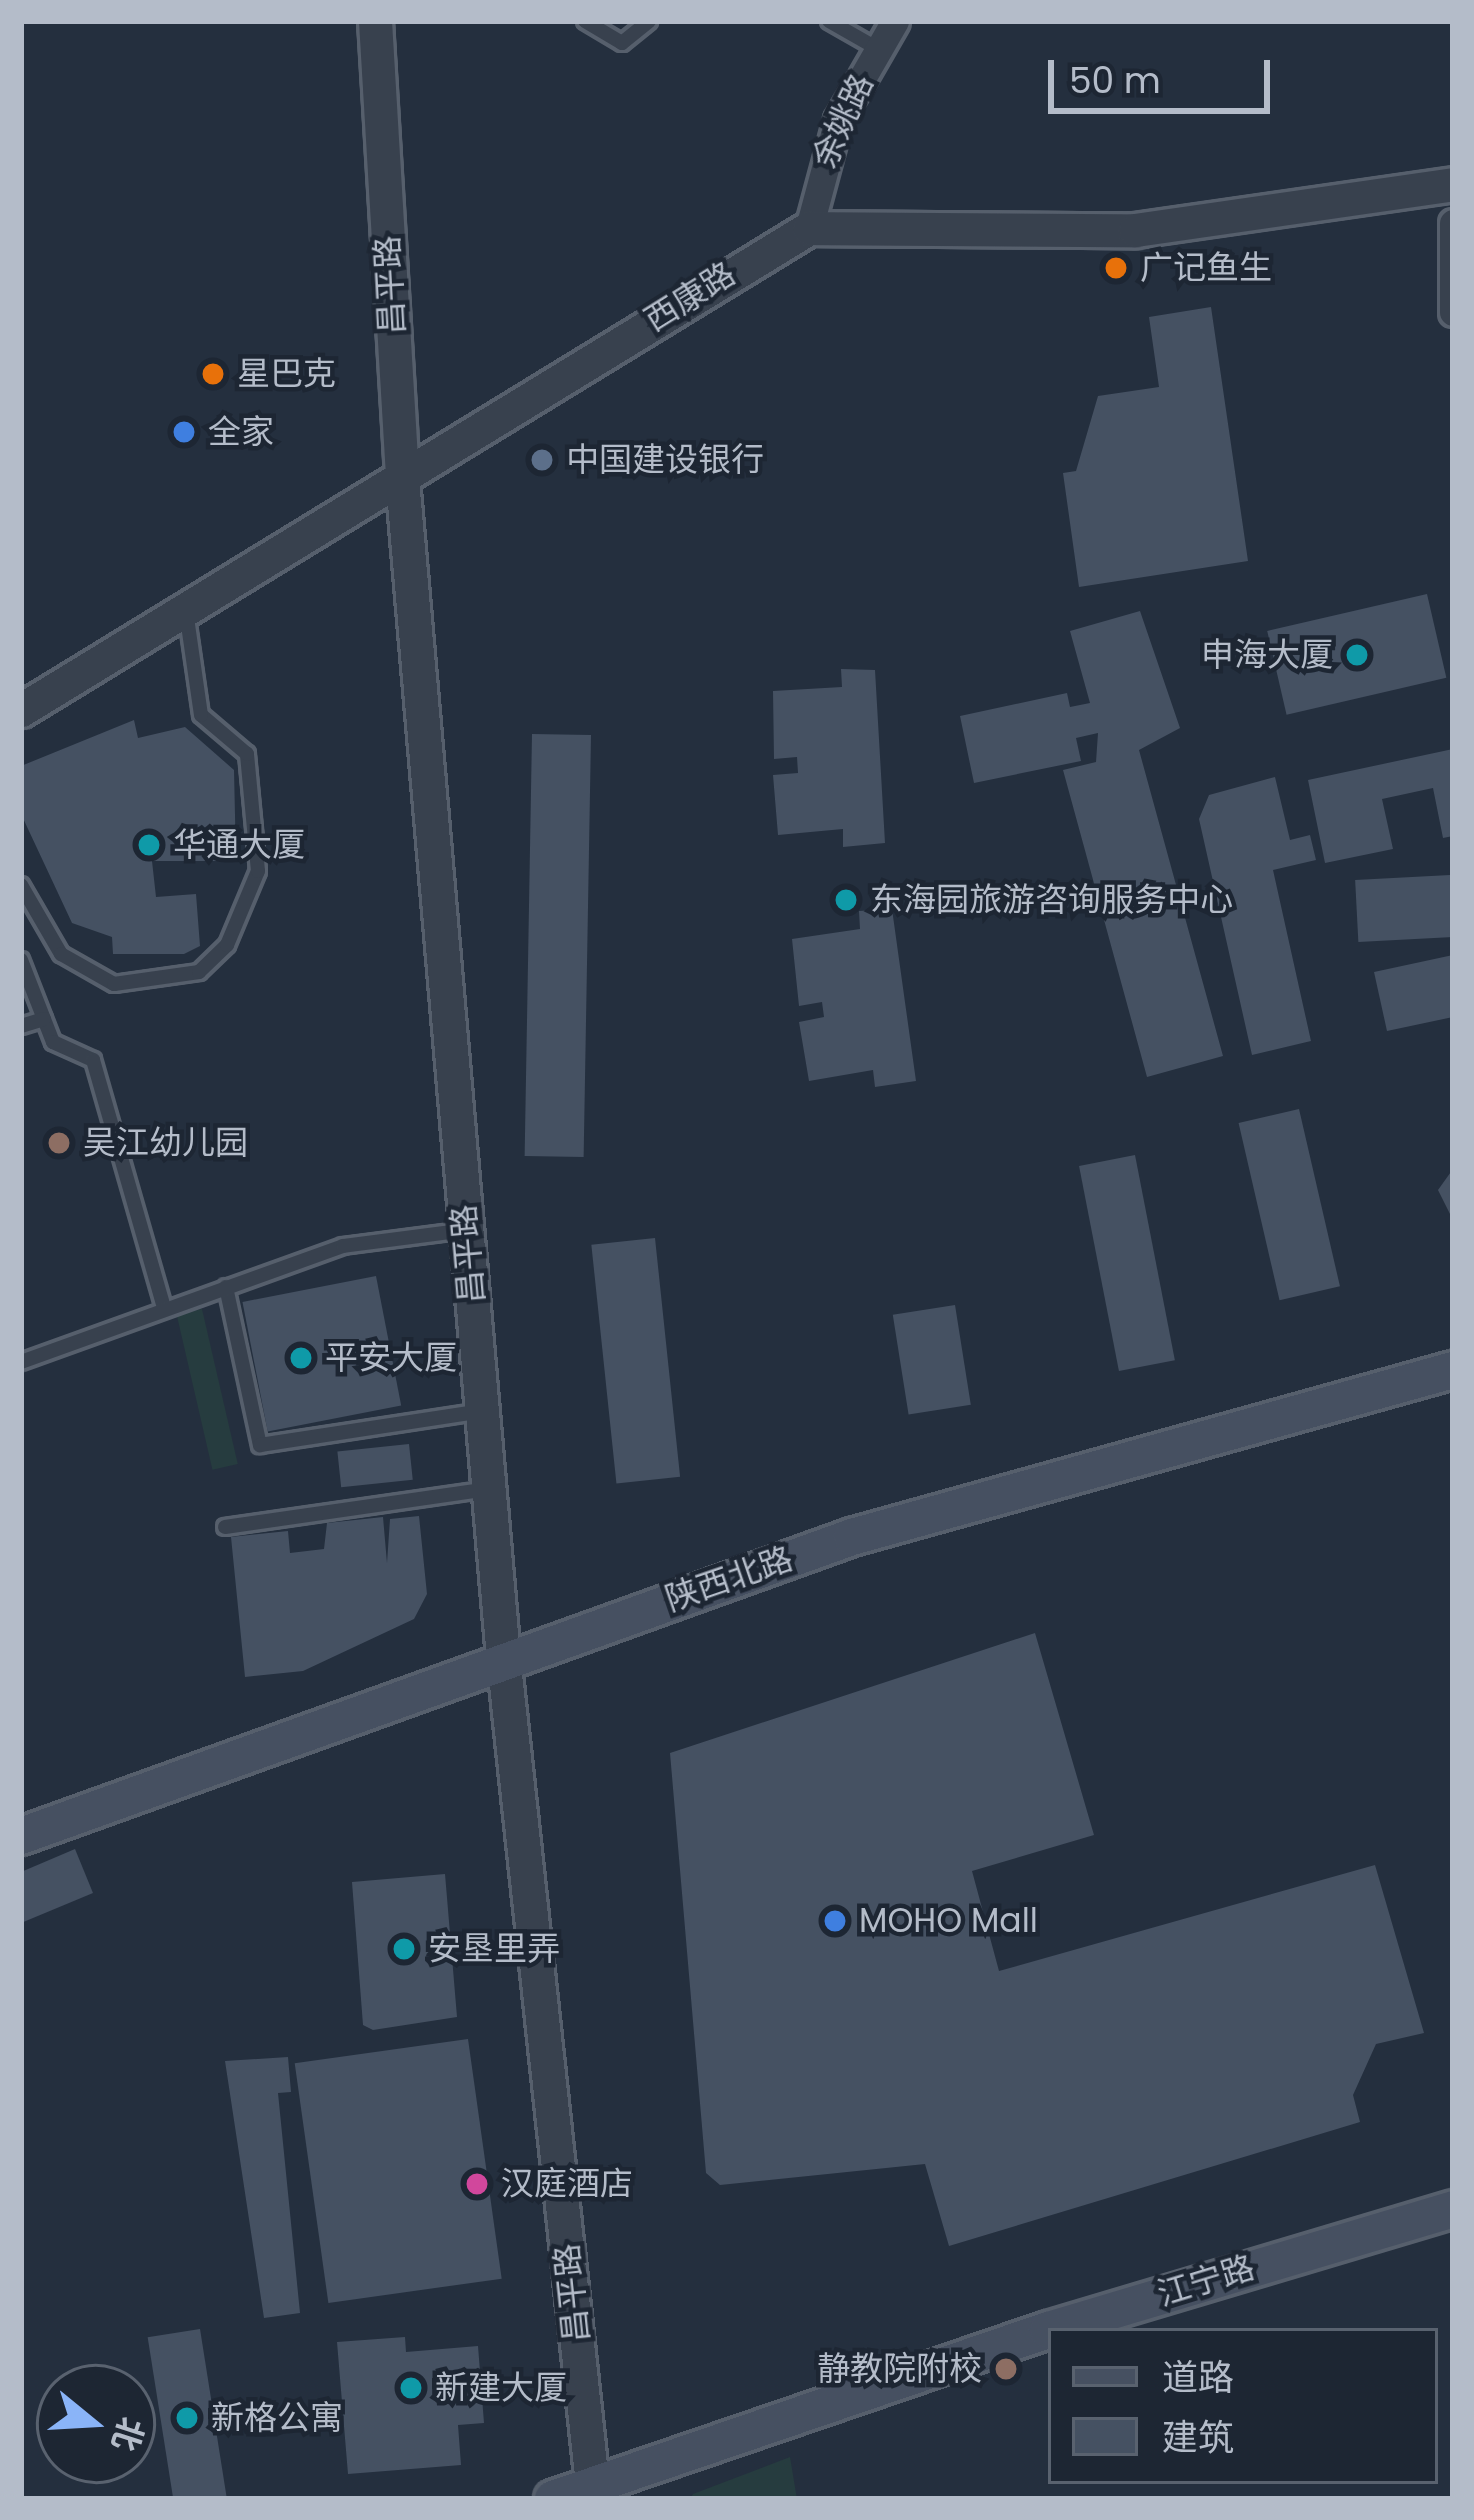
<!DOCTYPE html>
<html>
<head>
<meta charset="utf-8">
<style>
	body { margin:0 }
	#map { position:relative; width:1474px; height:2520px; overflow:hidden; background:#242f3e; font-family:Poppins,"Noto Sans SC",sans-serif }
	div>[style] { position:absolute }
	.green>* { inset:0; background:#263c3f; transform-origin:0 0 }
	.building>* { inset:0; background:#455162; transform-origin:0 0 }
	.roads { filter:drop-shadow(3px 0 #565f6c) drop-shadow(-3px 0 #565f6c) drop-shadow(0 3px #565f6c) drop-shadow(0 -3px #565f6c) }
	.service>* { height:14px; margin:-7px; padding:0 7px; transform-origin:7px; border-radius:7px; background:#38414e }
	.minor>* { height:27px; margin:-13.5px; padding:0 13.5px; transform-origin:13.5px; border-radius:13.5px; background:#38414e }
	.tertiary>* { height:33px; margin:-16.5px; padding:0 16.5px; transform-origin:16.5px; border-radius:16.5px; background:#38414e }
	.secondary>* { height:36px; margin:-18px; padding:0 18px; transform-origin:18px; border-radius:18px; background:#465061 }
	.dots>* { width:33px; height:33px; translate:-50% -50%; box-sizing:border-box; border:6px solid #1d2633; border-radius:50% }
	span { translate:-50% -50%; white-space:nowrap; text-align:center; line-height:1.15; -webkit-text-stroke:9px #1d2633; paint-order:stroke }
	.street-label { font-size:33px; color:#b4bcc9 }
	.poi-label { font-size:33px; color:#b4bcc9 }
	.left { translate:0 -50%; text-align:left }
	.right { translate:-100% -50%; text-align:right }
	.frame { position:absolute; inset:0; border:24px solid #b4bcc9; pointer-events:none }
	.legend { position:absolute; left:1048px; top:2328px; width:390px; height:156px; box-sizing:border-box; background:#1d2633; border:3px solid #59626f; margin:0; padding:15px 21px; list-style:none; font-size:36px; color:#b4bcc9 }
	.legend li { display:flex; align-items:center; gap:24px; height:60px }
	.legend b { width:60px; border:3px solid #59626f }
	.north { position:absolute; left:36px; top:2364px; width:120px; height:120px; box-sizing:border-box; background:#1d2633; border:3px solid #59626f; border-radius:50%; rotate:108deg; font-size:33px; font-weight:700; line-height:48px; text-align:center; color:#b4bcc9 }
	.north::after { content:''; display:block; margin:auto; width:42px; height:54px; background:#8ab4f8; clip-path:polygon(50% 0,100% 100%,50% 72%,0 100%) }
	.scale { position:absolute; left:1048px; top:60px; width:222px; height:54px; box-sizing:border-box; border:6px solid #b4bcc9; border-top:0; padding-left:15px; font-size:36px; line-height:42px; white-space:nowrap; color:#b4bcc9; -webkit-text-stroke:9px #1d2633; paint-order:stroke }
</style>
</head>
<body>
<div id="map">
	<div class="green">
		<div style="left:202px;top:1309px;width:159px;height:26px;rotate:77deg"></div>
		<div style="clip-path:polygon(790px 2457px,797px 2499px,690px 2499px,693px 2494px)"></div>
	</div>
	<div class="building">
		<div style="clip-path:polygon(1211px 307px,1248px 561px,1079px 587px,1063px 473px,1076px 471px,1098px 396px,1159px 387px,1149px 317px)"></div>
		<div style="left:1427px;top:594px;width:86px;height:164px;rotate:77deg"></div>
		<div style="clip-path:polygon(1140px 611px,1180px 728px,1139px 750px,1223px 1056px,1147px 1077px,1063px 770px,1096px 762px,1098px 733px,1076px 738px,1081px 761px,974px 783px,960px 716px,1067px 693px,1070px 707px,1090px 703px,1070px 631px)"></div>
		<div style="clip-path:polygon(841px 669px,875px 670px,885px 843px,843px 847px,843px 829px,778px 835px,773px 775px,798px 773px,797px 757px,774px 759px,773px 691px,842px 687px)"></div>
		<div style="clip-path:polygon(134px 720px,138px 738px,185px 727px,234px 770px,236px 861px,152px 861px,156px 897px,196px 894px,200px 946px,184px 954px,113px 954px,112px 937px,72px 923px,21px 814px,21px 766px)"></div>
		<div style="left:532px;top:734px;width:59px;height:422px;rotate:1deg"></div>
		<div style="clip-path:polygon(1453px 749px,1453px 836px,1443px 838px,1433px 788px,1382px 799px,1393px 849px,1325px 863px,1308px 780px)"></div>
		<div style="clip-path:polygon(1275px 777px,1290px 840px,1310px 835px,1316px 860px,1273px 870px,1311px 1041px,1252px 1055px,1199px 819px,1209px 795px)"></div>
		<div style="left:1450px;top:875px;width:62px;height:95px;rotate:87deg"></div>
		<div style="clip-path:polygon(892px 909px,916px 1081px,875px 1087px,873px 1070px,809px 1081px,799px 1022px,824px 1017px,822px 1002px,799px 1006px,792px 939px,860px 929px,859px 911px)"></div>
		<div style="clip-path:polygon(1453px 955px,1453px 1017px,1387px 1031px,1374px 972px)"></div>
		<div style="left:1299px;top:1109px;width:182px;height:62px;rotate:77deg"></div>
		<div style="left:1135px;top:1155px;width:209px;height:57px;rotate:79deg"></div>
		<div style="clip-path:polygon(1453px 1169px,1453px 1216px,1451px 1216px,1438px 1190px)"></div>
		<div style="left:655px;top:1238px;width:240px;height:64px;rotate:84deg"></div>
		<div style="left:376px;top:1276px;width:132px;height:136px;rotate:79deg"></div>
		<div style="left:955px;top:1305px;width:101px;height:63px;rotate:81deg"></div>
		<div style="left:409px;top:1444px;width:36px;height:72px;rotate:84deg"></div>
		<div style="clip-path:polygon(419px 1516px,427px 1594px,414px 1619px,303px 1671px,245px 1677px,231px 1537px,288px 1531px,290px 1553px,324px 1549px,327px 1523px,383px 1517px,387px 1563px,390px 1519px)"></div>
		<div style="clip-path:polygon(1035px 1633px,1094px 1835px,972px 1871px,999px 1971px,1375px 1865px,1424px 2033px,1376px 2044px,1353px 2095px,1360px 2122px,949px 2246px,925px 2164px,720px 2185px,706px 2173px,670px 1753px)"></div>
		<div style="clip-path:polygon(75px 1849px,93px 1893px,21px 1923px,21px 1872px)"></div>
		<div style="clip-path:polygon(445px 1874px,457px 2017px,373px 2030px,363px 2025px,352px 1882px)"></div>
		<div style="left:468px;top:2039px;width:242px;height:175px;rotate:82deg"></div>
		<div style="clip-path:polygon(288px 2057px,291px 2092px,278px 2093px,300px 2313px,264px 2318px,225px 2061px)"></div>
		<div style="left:200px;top:2329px;width:172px;height:53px;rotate:81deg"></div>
		<div style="clip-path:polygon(405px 2337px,406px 2352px,478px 2346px,484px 2423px,458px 2425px,461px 2465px,348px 2474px,337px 2342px)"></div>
	</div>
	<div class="roads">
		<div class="service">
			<div style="left:585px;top:21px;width:43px;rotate:30.7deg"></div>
			<div style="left:622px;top:43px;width:35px;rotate:-39deg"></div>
			<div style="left:829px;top:21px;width:56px;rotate:29.7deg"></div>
			<div style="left:21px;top:885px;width:80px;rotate:59.9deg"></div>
			<div style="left:61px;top:954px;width:61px;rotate:29.5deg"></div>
			<div style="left:114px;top:984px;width:86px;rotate:-8deg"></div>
			<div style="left:199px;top:972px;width:39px;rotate:-44deg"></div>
			<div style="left:227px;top:945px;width:80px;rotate:-67.3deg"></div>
			<div style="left:258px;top:871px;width:118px;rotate:-95.4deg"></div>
			<div style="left:247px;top:754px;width:60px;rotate:-139.7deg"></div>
			<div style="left:201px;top:715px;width:98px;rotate:-98.2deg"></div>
			<div style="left:21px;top:960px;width:88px;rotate:68.7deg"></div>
			<div style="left:53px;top:1042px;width:44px;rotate:24.2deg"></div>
			<div style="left:93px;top:1060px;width:258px;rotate:74deg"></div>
			<div style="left:21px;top:1026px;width:24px;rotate:-17deg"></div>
			<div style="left:226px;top:1287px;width:162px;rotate:77.9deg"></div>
			<div style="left:260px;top:1445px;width:225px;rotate:-8.7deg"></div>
			<div style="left:21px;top:1362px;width:342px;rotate:-19.8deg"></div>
			<div style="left:343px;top:1246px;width:124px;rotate:-7.4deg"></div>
			<div style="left:225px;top:1527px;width:267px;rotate:-8.2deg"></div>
		</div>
		<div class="minor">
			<div style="left:1453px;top:223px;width:89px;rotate:90deg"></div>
			<div style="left:809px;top:228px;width:112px;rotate:-75deg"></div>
			<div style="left:838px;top:120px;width:114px;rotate:-60.1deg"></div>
		</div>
		<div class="tertiary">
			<div style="left:375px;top:21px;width:459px;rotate:86.6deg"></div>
			<div style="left:402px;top:479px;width:1181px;rotate:85.1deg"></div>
			<div style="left:503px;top:1656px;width:833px;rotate:83.86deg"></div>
			<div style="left:21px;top:710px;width:924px;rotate:-31.45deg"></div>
			<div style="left:809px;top:228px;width:326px;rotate:0.4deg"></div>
			<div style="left:1135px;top:230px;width:321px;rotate:-8.2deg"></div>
		</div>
		<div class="secondary">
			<div style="left:21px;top:1836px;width:883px;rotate:-19.79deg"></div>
			<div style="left:852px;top:1537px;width:624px;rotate:-15.53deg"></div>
			<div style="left:553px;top:2499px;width:523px;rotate:-18.85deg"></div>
			<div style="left:1048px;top:2330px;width:423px;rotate:-16.6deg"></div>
		</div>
	</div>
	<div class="dots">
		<div style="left:1116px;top:268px;background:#e8710a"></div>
		<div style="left:213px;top:374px;background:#e8710a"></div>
		<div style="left:184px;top:432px;background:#3f7fe0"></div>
		<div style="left:542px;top:460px;background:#5c6f8a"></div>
		<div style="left:1357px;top:655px;background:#0f9aa8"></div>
		<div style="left:149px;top:845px;background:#0f9aa8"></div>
		<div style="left:846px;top:900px;background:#0f9aa8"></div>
		<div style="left:59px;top:1143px;background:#8d6e63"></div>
		<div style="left:301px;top:1358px;background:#0f9aa8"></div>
		<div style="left:835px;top:1921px;background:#3f7fe0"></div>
		<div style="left:404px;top:1949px;background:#0f9aa8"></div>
		<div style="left:477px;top:2184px;background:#d1479c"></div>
		<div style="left:1006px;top:2369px;background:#8d6e63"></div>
		<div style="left:411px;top:2388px;background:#0f9aa8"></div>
		<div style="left:187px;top:2418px;background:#0f9aa8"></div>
	</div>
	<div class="street-label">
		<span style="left:843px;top:121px;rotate:-65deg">余姚路</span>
		<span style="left:390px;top:285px;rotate:-93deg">昌平路</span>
		<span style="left:690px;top:297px;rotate:-32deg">西康路</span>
		<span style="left:468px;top:1254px;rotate:-95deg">昌平路</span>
		<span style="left:729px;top:1579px;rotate:-19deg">陕西北路</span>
		<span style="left:1206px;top:2281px;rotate:-17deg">江宁路</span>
		<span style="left:572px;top:2293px;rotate:-96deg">昌平路</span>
	</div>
	<div class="poi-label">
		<span class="left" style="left:1140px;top:268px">广记鱼生</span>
		<span class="left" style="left:237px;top:374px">星巴克</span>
		<span class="left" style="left:208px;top:432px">全家</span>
		<span class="left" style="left:566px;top:460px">中国建设银行</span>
		<span class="right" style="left:1333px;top:655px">申海大厦</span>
		<span class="left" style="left:173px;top:845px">华通大厦</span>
		<span class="left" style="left:870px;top:900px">东海园旅游咨询服务中心</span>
		<span class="left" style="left:83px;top:1143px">吴江幼儿园</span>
		<span class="left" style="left:325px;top:1358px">平安大厦</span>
		<span class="left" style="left:859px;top:1921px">MOHO Mall</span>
		<span class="left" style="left:428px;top:1949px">安垦里弄</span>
		<span class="left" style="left:501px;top:2184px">汉庭酒店</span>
		<span class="right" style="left:982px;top:2369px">静教院附校</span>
		<span class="left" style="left:435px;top:2388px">新建大厦</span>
		<span class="left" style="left:211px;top:2418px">新格公寓</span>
	</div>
	<div class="frame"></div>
	<ul class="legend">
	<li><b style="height:15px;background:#465061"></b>道路</li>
	<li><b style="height:33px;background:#455162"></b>建筑</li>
	</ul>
	<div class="north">北</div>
	<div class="scale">50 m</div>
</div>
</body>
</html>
